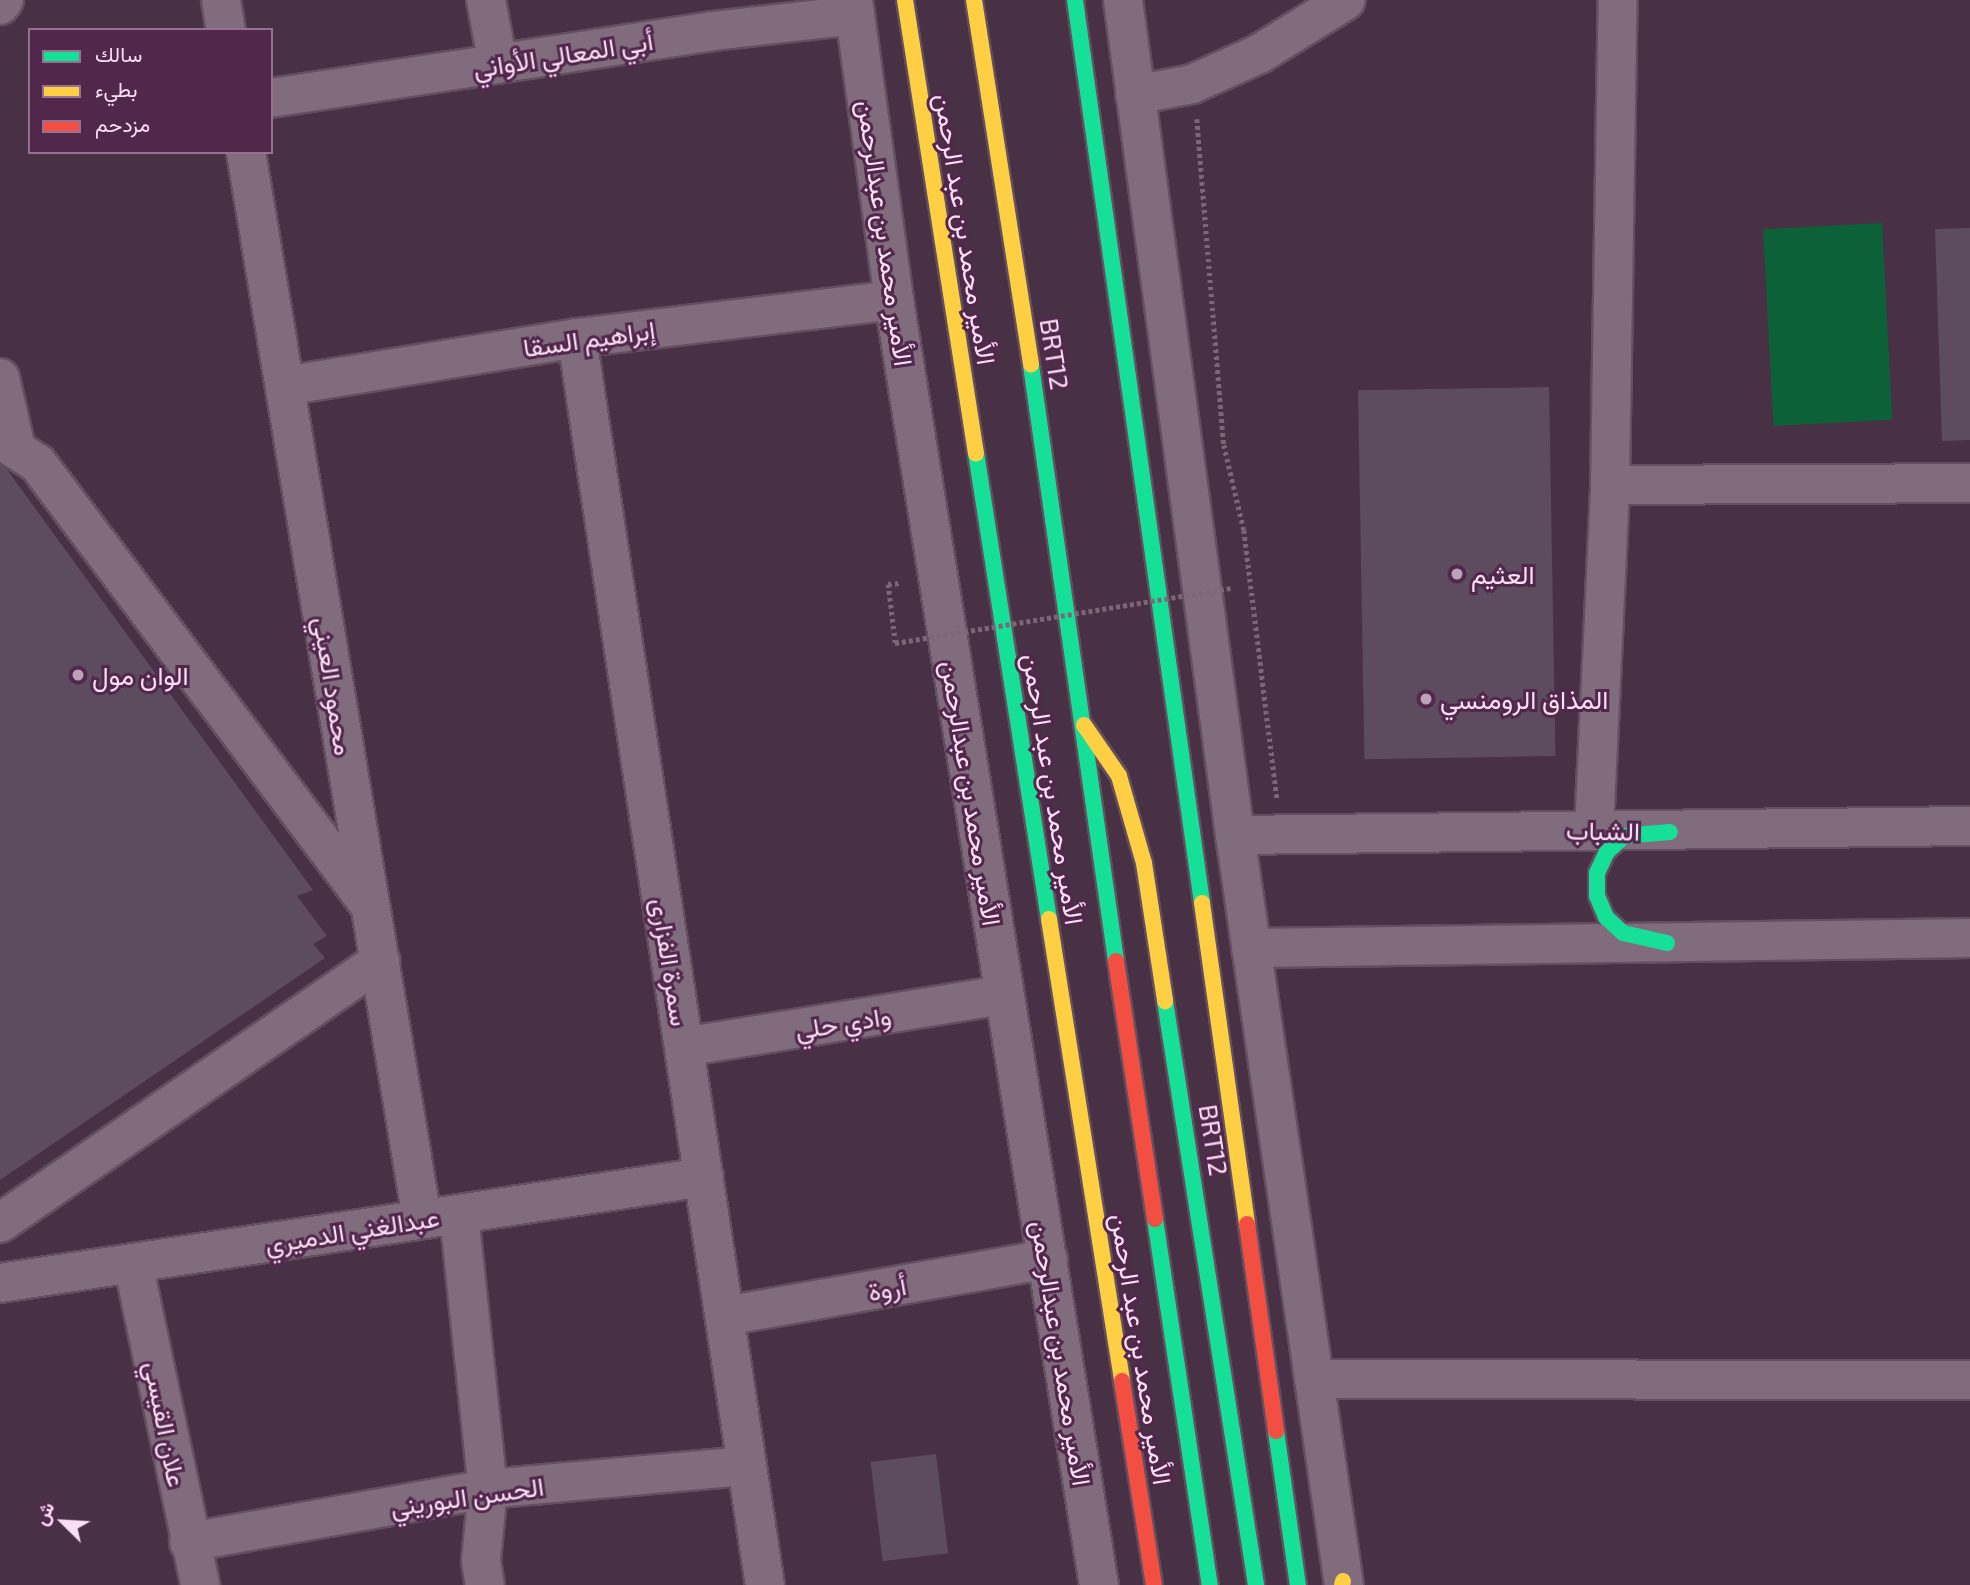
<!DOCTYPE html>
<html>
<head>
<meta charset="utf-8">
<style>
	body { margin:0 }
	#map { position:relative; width:1970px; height:1585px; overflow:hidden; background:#483145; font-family:"Exo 2",Vazirmatn,sans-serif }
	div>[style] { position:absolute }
	.green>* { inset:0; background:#0d6138; transform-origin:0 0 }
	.building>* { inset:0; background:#5c4c5e; transform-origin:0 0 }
	.path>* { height:4.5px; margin-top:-2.25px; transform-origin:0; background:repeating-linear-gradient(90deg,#7b6877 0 3.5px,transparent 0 7px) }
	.roads { filter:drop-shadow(2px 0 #634f5f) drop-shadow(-2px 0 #634f5f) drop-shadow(0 2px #634f5f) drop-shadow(0 -2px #634f5f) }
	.street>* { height:38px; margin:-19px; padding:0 19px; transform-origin:19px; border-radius:19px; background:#806c7d }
	.fast>* { height:16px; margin:-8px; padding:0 8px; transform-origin:8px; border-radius:8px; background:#16e098 }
	.slow>* { height:16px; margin:-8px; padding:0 8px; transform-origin:8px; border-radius:8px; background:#ffcf43 }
	.jam>* { height:16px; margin:-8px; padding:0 8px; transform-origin:8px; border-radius:8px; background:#f24e42 }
	.path-bridge>* { height:4.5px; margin-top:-2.25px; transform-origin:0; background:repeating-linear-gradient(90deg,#7b6877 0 3.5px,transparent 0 7px) }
	.dots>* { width:19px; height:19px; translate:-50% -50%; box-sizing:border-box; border:4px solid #52274c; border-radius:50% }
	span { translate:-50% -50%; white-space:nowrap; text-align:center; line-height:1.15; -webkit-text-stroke:6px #52274c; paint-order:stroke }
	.street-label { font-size:26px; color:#fadff5 }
	.poi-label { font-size:26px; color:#fadff5 }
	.left { translate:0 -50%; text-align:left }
	.legend { position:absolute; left:28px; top:28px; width:245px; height:126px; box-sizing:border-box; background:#52274c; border:2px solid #957190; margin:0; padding:9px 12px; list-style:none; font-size:21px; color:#fadff5 }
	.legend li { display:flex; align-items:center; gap:14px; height:35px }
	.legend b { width:35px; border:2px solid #957190 }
	.north { position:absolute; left:28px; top:1487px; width:70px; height:70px; -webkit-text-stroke:5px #52274c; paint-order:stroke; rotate:294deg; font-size:19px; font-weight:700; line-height:28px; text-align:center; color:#fadff5 }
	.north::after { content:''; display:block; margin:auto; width:24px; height:32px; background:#fadff5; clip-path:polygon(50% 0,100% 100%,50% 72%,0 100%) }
</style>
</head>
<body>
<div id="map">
	<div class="green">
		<div style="left:1882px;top:223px;width:197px;height:119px;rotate:87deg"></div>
	</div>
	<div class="building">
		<div style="clip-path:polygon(1970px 228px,1970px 440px,1942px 441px,1935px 229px)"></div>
		<div style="left:1549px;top:387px;width:369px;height:191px;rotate:89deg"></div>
		<div style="clip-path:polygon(0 460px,313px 890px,297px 896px,327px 936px,313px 944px,325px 958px,0 1180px)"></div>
		<div style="left:936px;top:1454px;width:100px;height:66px;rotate:83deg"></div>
	</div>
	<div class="path">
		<div style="left:1197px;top:119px;width:327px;rotate:85.3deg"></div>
		<div style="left:1224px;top:445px;width:87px;rotate:76.8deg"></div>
		<div style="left:1244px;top:530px;width:270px;rotate:83deg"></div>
		<div style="left:895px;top:643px;width:59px;rotate:-96.8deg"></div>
		<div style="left:888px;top:584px;width:13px;rotate:-4deg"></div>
	</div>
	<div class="roads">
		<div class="street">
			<div style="left:221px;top:0;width:30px;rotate:81deg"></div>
			<div style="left:486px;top:0;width:65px;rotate:79.4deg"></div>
			<div style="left:853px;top:0;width:303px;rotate:82.2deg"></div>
			<div style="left:894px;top:300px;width:1301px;rotate:80.94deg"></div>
			<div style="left:1123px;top:0;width:842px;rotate:82.36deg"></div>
			<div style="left:1235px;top:835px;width:758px;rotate:81.73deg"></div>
			<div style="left:0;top:5px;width:6px;rotate:-51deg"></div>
			<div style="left:1135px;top:95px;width:58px;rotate:-10.9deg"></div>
			<div style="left:1192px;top:84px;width:73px;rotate:-24.1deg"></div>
			<div style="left:1259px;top:54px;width:102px;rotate:-31.8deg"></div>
			<div style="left:271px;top:98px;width:447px;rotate:-8.6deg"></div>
			<div style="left:713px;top:31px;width:143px;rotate:-6.4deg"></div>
			<div style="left:246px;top:152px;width:1081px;rotate:80.63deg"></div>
			<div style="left:577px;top:338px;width:1261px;rotate:81.43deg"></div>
			<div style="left:0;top:378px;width:73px;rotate:77.3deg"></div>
			<div style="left:285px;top:386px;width:296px;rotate:-9.3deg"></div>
			<div style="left:577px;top:338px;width:319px;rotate:-6.8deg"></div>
			<div style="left:0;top:439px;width:45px;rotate:33.3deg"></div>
			<div style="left:38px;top:464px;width:549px;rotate:53.07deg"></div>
			<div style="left:1610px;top:485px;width:360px;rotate:-0.3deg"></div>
			<div style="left:1594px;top:829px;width:344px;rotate:-87.3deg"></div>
			<div style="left:1610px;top:485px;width:485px;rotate:-89.1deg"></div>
			<div style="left:1235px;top:835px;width:735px;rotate:-0.7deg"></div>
			<div style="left:1251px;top:948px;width:719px;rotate:-0.8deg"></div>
			<div style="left:684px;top:1047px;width:322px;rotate:-9.3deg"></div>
			<div style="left:459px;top:1214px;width:277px;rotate:84deg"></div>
			<div style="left:488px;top:1489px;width:72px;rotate:95.6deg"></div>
			<div style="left:481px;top:1561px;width:24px;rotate:81deg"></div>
			<div style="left:0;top:1223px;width:462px;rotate:-34.6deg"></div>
			<div style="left:133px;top:1263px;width:329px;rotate:78.2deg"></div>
			<div style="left:0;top:1283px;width:712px;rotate:-8.56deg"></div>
			<div style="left:725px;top:1316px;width:328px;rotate:-10deg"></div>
			<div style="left:1314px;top:1379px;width:656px;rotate:0.09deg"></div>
			<div style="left:189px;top:1542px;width:304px;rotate:-10.1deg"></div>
			<div style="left:488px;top:1489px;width:260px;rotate:-5.1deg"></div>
		</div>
		<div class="fast">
			<div style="left:1075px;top:0;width:912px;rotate:81.99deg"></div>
			<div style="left:1031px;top:365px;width:602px;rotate:81.88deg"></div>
			<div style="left:976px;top:453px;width:472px;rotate:81.1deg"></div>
			<div style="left:1667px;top:943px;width:45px;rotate:-167.2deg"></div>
			<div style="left:1623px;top:933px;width:23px;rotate:-137deg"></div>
			<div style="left:1606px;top:917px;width:23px;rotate:-113deg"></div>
			<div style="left:1597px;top:896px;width:23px;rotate:-90deg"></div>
			<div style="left:1597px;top:873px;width:23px;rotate:-65deg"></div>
			<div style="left:1607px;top:852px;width:23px;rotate:-43deg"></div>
			<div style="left:1624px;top:836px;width:46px;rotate:-5deg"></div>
			<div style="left:1165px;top:1001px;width:591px;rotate:81.14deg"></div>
			<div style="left:1155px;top:1219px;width:370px;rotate:81.5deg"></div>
			<div style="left:1276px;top:1431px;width:156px;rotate:81.9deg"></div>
		</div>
		<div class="slow">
			<div style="left:905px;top:0;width:459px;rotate:81.1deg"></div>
			<div style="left:974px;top:0;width:369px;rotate:81.1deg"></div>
			<div style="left:1084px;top:725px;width:62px;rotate:55.5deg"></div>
			<div style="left:1119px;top:776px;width:91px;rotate:74deg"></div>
			<div style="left:1144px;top:863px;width:140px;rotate:81.3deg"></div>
			<div style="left:1202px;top:903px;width:324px;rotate:82deg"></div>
			<div style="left:1049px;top:919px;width:468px;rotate:81deg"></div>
			<div style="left:1342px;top:1585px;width:4px;rotate:-76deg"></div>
		</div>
		<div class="jam">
			<div style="left:1116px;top:961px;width:261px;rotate:81.4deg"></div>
			<div style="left:1247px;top:1224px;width:209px;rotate:82deg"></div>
			<div style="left:1122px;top:1381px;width:206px;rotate:81.1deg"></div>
		</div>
	</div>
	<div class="path-bridge">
		<div style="left:895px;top:643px;width:341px;rotate:-9.3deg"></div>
	</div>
	<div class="dots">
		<div style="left:1457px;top:574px;background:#bca2b7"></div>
		<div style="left:78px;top:675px;background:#bca2b7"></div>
		<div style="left:1426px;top:699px;background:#bca2b7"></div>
	</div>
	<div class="street-label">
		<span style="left:563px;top:54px;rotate:-9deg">أبي المعالي الأواني</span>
		<span style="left:966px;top:229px;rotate:81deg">الأمير محمد بن عبد الرحمن</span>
		<span style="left:886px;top:233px;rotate:82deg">الأمير محمد بن عبدالرحمن</span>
		<span style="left:589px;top:338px;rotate:-8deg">إبراهيم السقا</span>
		<span style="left:1055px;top:354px;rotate:81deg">BRT12</span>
		<span style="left:334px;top:686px;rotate:81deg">محمود العيني</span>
		<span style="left:1054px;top:789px;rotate:81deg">الأمير محمد بن عبد الرحمن</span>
		<span style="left:972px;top:793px;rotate:81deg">الأمير محمد بن عبدالرحمن</span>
		<span style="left:1603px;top:830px;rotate:1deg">الشباب</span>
		<span style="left:671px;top:962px;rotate:81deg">سمرة الفزارى</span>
		<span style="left:843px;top:1022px;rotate:-9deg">وادي حلي</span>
		<span style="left:1214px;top:1140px;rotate:81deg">BRT12</span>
		<span style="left:352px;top:1230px;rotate:-9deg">عبدالغني الدميري</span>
		<span style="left:887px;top:1288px;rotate:-10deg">أروة</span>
		<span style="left:1142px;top:1349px;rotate:81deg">الأمير محمد بن عبد الرحمن</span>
		<span style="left:1062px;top:1353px;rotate:81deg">الأمير محمد بن عبدالرحمن</span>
		<span style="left:166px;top:1424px;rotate:79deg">علان القيسي</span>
		<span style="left:467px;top:1496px;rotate:-8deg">الحسن البوريني</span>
	</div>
	<div class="poi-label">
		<span class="left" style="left:1471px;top:574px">العثيم</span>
		<span class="left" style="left:92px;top:675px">الوان مول</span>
		<span class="left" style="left:1440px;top:699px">المذاق الرومنسي</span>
	</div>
	<ul class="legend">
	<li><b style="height:9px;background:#16e098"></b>سالك</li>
	<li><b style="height:9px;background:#ffcf43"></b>بطيء</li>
	<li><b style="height:9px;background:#f24e42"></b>مزدحم</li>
	</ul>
	<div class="north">ش</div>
</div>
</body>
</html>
